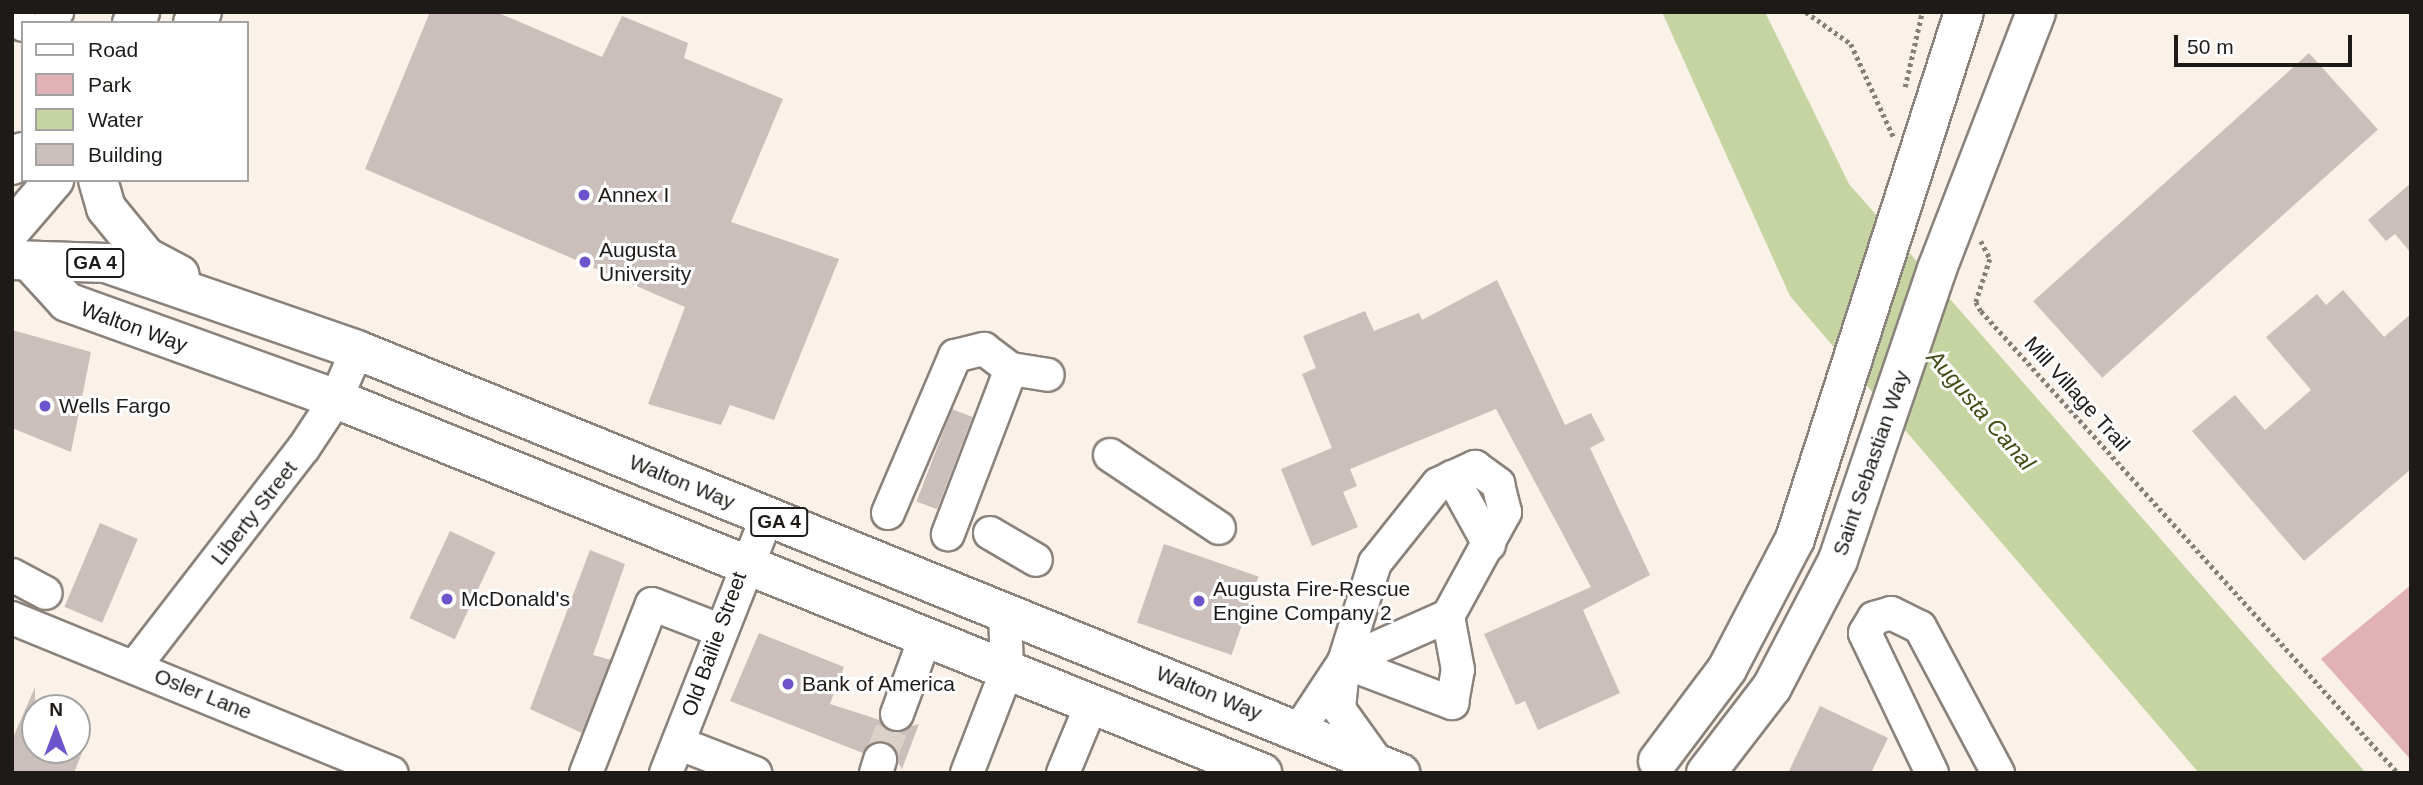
<!DOCTYPE html>
<html>
<head>
<meta charset="utf-8">
<style>
	body { margin:0 }
	#map { position:relative; width:2423px; height:785px; overflow:hidden; background:#faf1e9; font-family:Helvetica,sans-serif }
	div>[style] { position:absolute }
	.green>* { inset:0; background:#e0b1b6 }
	.water>* { inset:0; background:#c5d4a1 }
	.building>* { inset:0; background:#cabfbb; transform-origin:0 0 }
	.minor-tunnel>* { height:32px; margin-top:-16px; transform-origin:0; background:repeating-linear-gradient(90deg,#d9d1ca 0 32px,transparent 0 48px) }
	.path>* { height:4.5px; margin-top:-2.25px; transform-origin:0; background:repeating-linear-gradient(90deg,#857f7a 0 3.5px,transparent 0 7px) }
	.roads { filter:drop-shadow(2px 0 #8a827b) drop-shadow(-2px 0 #8a827b) drop-shadow(0 2px #8a827b) drop-shadow(0 -2px #8a827b) }
	.minor>* { height:32px; margin:-16px; padding:0 16px; transform-origin:16px; border-radius:16px; background:#fff }
	.major>* { height:38px; margin:-19px; padding:0 19px; transform-origin:19px; border-radius:19px; background:#fff }
	.bridges { filter:drop-shadow(2px 0 #8a827b) drop-shadow(-2px 0 #8a827b) drop-shadow(0 2px #8a827b) drop-shadow(0 -2px #8a827b) }
	.major-bridge>* { height:38px; margin:-19px; padding:0 19px; transform-origin:19px; border-radius:19px; background:#fff }
	.dots>* { width:19px; height:19px; translate:-50% -50%; box-sizing:border-box; border:4px solid #fff; border-radius:50% }
	span { translate:-50% -50%; white-space:nowrap; text-align:center; line-height:1.15; -webkit-text-stroke:6px #fff; paint-order:stroke }
	.shield-label span { padding:2px 5px; background:#fff; border:2px solid; border-radius:5px; -webkit-text-stroke-width:0 }
	.shield-label { font-size:19px; color:#1d1a17; font-weight:700 }
	.poi-label { font-size:21px; color:#1d1a17 }
	.left { translate:0 -50%; text-align:left }
	.street-label { font-size:21px; color:#1d1a17 }
	.water-label { font-size:23px; color:#404d14; font-style:italic }
	.frame { position:absolute; inset:0; border:14px solid #1d1a17; pointer-events:none }
	.legend { position:absolute; left:21px; top:21px; width:228px; height:161px; box-sizing:border-box; background:#fff; border:2px solid #a5a3a2; margin:0; padding:9px 12px; list-style:none; font-size:21px; color:#1d1a17 }
	.legend li { display:flex; align-items:center; gap:14px; height:35px }
	.legend b { width:35px; border:2px solid #a5a3a2 }
	.north { position:absolute; left:21px; top:694px; width:70px; height:70px; box-sizing:border-box; background:#fff; border:2px solid #a5a3a2; border-radius:50%; rotate:0deg; font-size:19px; font-weight:700; line-height:28px; text-align:center; color:#1d1a17 }
	.north::after { content:''; display:block; margin:auto; width:24px; height:32px; background:#6d54cd; clip-path:polygon(50% 0,100% 100%,50% 72%,0 100%) }
	.scale { position:absolute; left:2174px; top:35px; width:178px; height:32px; box-sizing:border-box; border:4px solid #1d1a17; border-top:0; padding-left:9px; font-size:21px; line-height:24px; white-space:nowrap; color:#1d1a17; -webkit-text-stroke:5px #fff; paint-order:stroke }
</style>
</head>
<body>
<div id="map">
	<div class="green">
		<div style="clip-path:polygon(2411px 585px,2411px 760px,2321px 659px)"></div>
	</div>
	<div class="water">
		<div style="clip-path:polygon(1662px 12px,1765px 12px,1849px 184px,2366px 773px,2199px 773px,1790px 296px)"></div>
	</div>
	<div class="building">
		<div style="clip-path:polygon(430px 12px,496px 12px,602px 57px,622px 16px,688px 43px,684px 58px,783px 99px,731px 222px,839px 259px,774px 420px,730px 405px,721px 425px,648px 404px,685px 307px,365px 169px)"></div>
		<div style="left:2309px;top:53px;width:103px;height:371px;rotate:48deg"></div>
		<div style="clip-path:polygon(2411px 183px,2411px 253px,2395px 234px,2386px 241px,2368px 220px)"></div>
		<div style="clip-path:polygon(1497px 280px,1565px 425px,1591px 413px,1605px 440px,1590px 448px,1650px 575px,1583px 610px,1620px 693px,1538px 730px,1525px 701px,1516px 705px,1484px 634px,1591px 587px,1496px 409px,1350px 469px,1357px 486px,1343px 492px,1358px 527px,1312px 546px,1281px 469px,1332px 448px,1302px 374px,1316px 368px,1303px 336px,1365px 311px,1374px 331px,1419px 313px,1422px 320px)"></div>
		<div style="clip-path:polygon(2343px 290px,2384px 337px,2411px 314px,2411px 469px,2304px 561px,2192px 431px,2235px 395px,2265px 430px,2311px 390px,2266px 337px,2317px 294px,2326px 305px)"></div>
		<div style="clip-path:polygon(12px 330px,91px 352px,71px 452px,12px 428px)"></div>
		<div style="left:952px;top:409px;width:22px;height:99px;rotate:21deg"></div>
		<div style="left:100px;top:523px;width:41px;height:91px;rotate:23deg"></div>
		<div style="left:450px;top:531px;width:50px;height:96px;rotate:25deg"></div>
		<div style="left:1164px;top:544px;width:100px;height:83px;rotate:19deg"></div>
		<div style="clip-path:polygon(590px 550px,625px 564px,593px 655px,611px 660px,582px 733px,530px 709px)"></div>
		<div style="clip-path:polygon(759px 633px,844px 667px,830px 704px,880px 720px,891px 731px,919px 724px,902px 769px,886px 743px,863px 753px,730px 701px)"></div>
		<div style="clip-path:polygon(35px 687px,35px 750px,83px 750px,74px 773px,12px 773px,12px 740px)"></div>
		<div style="clip-path:polygon(1820px 706px,1888px 738px,1871px 773px,1788px 773px)"></div>
	</div>
	<div class="minor-tunnel">
		<div style="left:880px;top:760px;width:49px;rotate:-69.7deg"></div>
	</div>
	<div class="path">
		<div style="left:1806px;top:12px;width:55px;rotate:35.4deg"></div>
		<div style="left:1851px;top:44px;width:103px;rotate:65.4deg"></div>
		<div style="left:1905px;top:87px;width:77px;rotate:-77.2deg"></div>
		<div style="left:1981px;top:241px;width:20px;rotate:63deg"></div>
		<div style="left:1990px;top:259px;width:45px;rotate:108deg"></div>
		<div style="left:1976px;top:302px;width:10px;rotate:61deg"></div>
		<div style="left:1981px;top:311px;width:622px;rotate:47.93deg"></div>
	</div>
	<div class="roads">
		<div class="minor">
			<div style="left:12px;top:16px;width:14px;rotate:39deg"></div>
			<div style="left:49px;top:23px;width:14px;rotate:-54deg"></div>
			<div style="left:1011px;top:369px;width:37px;rotate:9deg"></div>
			<div style="left:1110px;top:455px;width:131px;rotate:33.8deg"></div>
			<div style="left:1452px;top:477px;width:77px;rotate:61.1deg"></div>
			<div style="left:888px;top:513px;width:171px;rotate:-66.9deg"></div>
			<div style="left:955px;top:356px;width:30px;rotate:-14deg"></div>
			<div style="left:984px;top:349px;width:34px;rotate:37deg"></div>
			<div style="left:1011px;top:369px;width:177px;rotate:110.9deg"></div>
			<div style="left:990px;top:533px;width:53px;rotate:30.4deg"></div>
			<div style="left:12px;top:575px;width:38px;rotate:28deg"></div>
			<div style="left:12px;top:618px;width:410px;rotate:22.2deg"></div>
			<div style="left:1344px;top:662px;width:116px;rotate:20.8deg"></div>
			<div style="left:1452px;top:703px;width:34px;rotate:-80deg"></div>
			<div style="left:1458px;top:670px;width:55px;rotate:-100.5deg"></div>
			<div style="left:135px;top:666px;width:274px;rotate:-52.3deg"></div>
			<div style="left:303px;top:449px;width:60px;rotate:-56.6deg"></div>
			<div style="left:336px;top:399px;width:53px;rotate:-66.8deg"></div>
			<div style="left:1343px;top:668px;width:41px;rotate:95.6deg"></div>
			<div style="left:1339px;top:709px;width:65px;rotate:54.4deg"></div>
			<div style="left:897px;top:714px;width:84px;rotate:-69.8deg"></div>
			<div style="left:1299px;top:730px;width:82px;rotate:-56.5deg"></div>
			<div style="left:1344px;top:662px;width:104px;rotate:-72.6deg"></div>
			<div style="left:1375px;top:563px;width:101px;rotate:-51.4deg"></div>
			<div style="left:1438px;top:484px;width:41px;rotate:-24.7deg"></div>
			<div style="left:1475px;top:467px;width:29px;rotate:36deg"></div>
			<div style="left:1498px;top:484px;width:29px;rotate:76deg"></div>
			<div style="left:1505px;top:512px;width:119px;rotate:118.7deg"></div>
			<div style="left:1448px;top:616px;width:114px;rotate:156.1deg"></div>
			<div style="left:678px;top:743px;width:83px;rotate:21.3deg"></div>
			<div style="left:586px;top:773px;width:181px;rotate:-68.7deg"></div>
			<div style="left:652px;top:604px;width:72px;rotate:21.2deg"></div>
			<div style="left:666px;top:773px;width:275px;rotate:-68.5deg"></div>
			<div style="left:876px;top:773px;width:14px;rotate:-73deg"></div>
			<div style="left:967px;top:773px;width:110px;rotate:-68.8deg"></div>
			<div style="left:1007px;top:670px;width:60px;rotate:-91.9deg"></div>
			<div style="left:1063px;top:773px;width:76px;rotate:-67.5deg"></div>
			<div style="left:1932px;top:773px;width:155px;rotate:-115.6deg"></div>
			<div style="left:1865px;top:633px;width:17px;rotate:-59deg"></div>
			<div style="left:1874px;top:618px;width:18px;rotate:-16deg"></div>
			<div style="left:1891px;top:613px;width:32px;rotate:26deg"></div>
			<div style="left:1920px;top:627px;width:166px;rotate:61.9deg"></div>
		</div>
		<div class="major">
			<div style="left:132px;top:23px;width:14px;rotate:-54deg"></div>
			<div style="left:193px;top:23px;width:14px;rotate:-51deg"></div>
			<div style="left:12px;top:165px;width:17px;rotate:-50deg"></div>
			<div style="left:98px;top:180px;width:29px;rotate:74deg"></div>
			<div style="left:106px;top:208px;width:63px;rotate:50.8deg"></div>
			<div style="left:146px;top:257px;width:38px;rotate:28deg"></div>
			<div style="left:12px;top:229px;width:65px;rotate:-49.4deg"></div>
			<div style="left:12px;top:260px;width:94px;rotate:1.8deg"></div>
			<div style="left:106px;top:263px;width:266px;rotate:19.1deg"></div>
			<div style="left:357px;top:350px;width:1126px;rotate:22.08deg"></div>
			<div style="left:33px;top:265px;width:50px;rotate:47.4deg"></div>
			<div style="left:67px;top:302px;width:286px;rotate:19.8deg"></div>
			<div style="left:336px;top:399px;width:999px;rotate:21.99deg"></div>
		</div>
	</div>
	<div class="bridges">
		<div class="major-bridge">
			<div style="left:1658px;top:761px;width:115px;rotate:-53.1deg"></div>
			<div style="left:1727px;top:669px;width:147px;rotate:-62.4deg"></div>
			<div style="left:1795px;top:539px;width:553px;rotate:-72.22deg"></div>
			<div style="left:1706px;top:773px;width:108px;rotate:-52.5deg"></div>
			<div style="left:1772px;top:687px;width:143px;rotate:-62.5deg"></div>
			<div style="left:1838px;top:560px;width:307px;rotate:-71.2deg"></div>
			<div style="left:1937px;top:269px;width:275px;rotate:-68.9deg"></div>
		</div>
	</div>
	<div class="dots">
		<div style="left:584px;top:195px;background:#6d54cd"></div>
		<div style="left:585px;top:262px;background:#6d54cd"></div>
		<div style="left:45px;top:406px;background:#6d54cd"></div>
		<div style="left:447px;top:599px;background:#6d54cd"></div>
		<div style="left:1199px;top:601px;background:#6d54cd"></div>
		<div style="left:788px;top:684px;background:#6d54cd"></div>
	</div>
	<div class="shield-label">
		<span style="left:95px;top:263px">GA 4</span>
		<span style="left:779px;top:522px">GA 4</span>
	</div>
	<div class="poi-label">
		<span class="left" style="left:598px;top:195px">Annex I</span>
		<span class="left" style="left:599px;top:262px">Augusta<br>University</span>
		<span class="left" style="left:59px;top:406px">Wells Fargo</span>
		<span class="left" style="left:1213px;top:601px">Augusta Fire-Rescue<br>Engine Company 2</span>
		<span class="left" style="left:461px;top:599px">McDonald's</span>
		<span class="left" style="left:802px;top:684px">Bank of America</span>
	</div>
	<div class="street-label">
		<span style="left:134px;top:327px;rotate:20deg">Walton Way</span>
		<span style="left:2077px;top:394px;rotate:48deg">Mill Village Trail</span>
		<span style="left:1871px;top:463px;rotate:-71deg">Saint Sebastian Way</span>
		<span style="left:682px;top:482px;rotate:22deg">Walton Way</span>
		<span style="left:254px;top:513px;rotate:-52deg">Liberty Street</span>
		<span style="left:714px;top:644px;rotate:-70deg">Old Bailie Street</span>
		<span style="left:1209px;top:693px;rotate:22deg">Walton Way</span>
		<span style="left:203px;top:694px;rotate:22deg">Osler Lane</span>
	</div>
	<div class="water-label">
		<span style="left:1981px;top:410px;rotate:49deg">Augusta Canal</span>
	</div>
	<div class="frame"></div>
	<ul class="legend">
	<li><b style="height:9px;background:#fff"></b>Road</li>
	<li><b style="height:19px;background:#e0b1b6"></b>Park</li>
	<li><b style="height:19px;background:#c5d4a1"></b>Water</li>
	<li><b style="height:19px;background:#cabfbb"></b>Building</li>
	</ul>
	<div class="north">N</div>
	<div class="scale">50 m</div>
</div>
</body>
</html>
